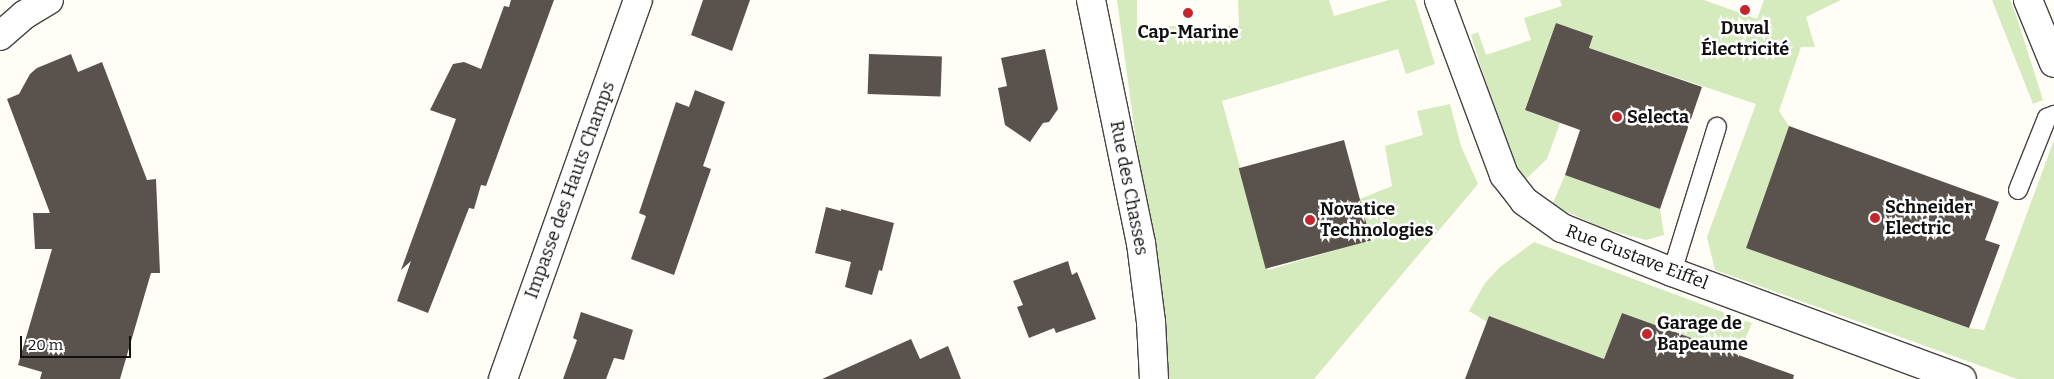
<!DOCTYPE html>
<html>
<head>
<meta charset="utf-8">
<style>
	body { margin:0 }
	#map { position:relative; width:2054px; height:379px; overflow:hidden; background:#fffdf5; font-family:Bitter,serif }
	div>[style] { position:absolute }
	.green>* { inset:0; background:#d5ebbd }
	.building>* { inset:0; background:#5a524d; transform-origin:0 0 }
	.roads { filter:drop-shadow(1px 0 #444) drop-shadow(-1px 0 #444) drop-shadow(0 1px #444) drop-shadow(0 -1px #444) }
	.service>* { height:18px; margin:-9px; padding:0 9px; transform-origin:9px; border-radius:9px; background:#fff }
	.minor>* { height:28px; margin:-14px; padding:0 14px; transform-origin:14px; border-radius:14px; background:#fff }
	.dots>* { width:14px; height:14px; translate:-50% -50%; box-sizing:border-box; border:2px solid #fff; border-radius:50% }
	span { translate:-50% -50%; white-space:nowrap; text-align:center; line-height:1.15; -webkit-text-stroke:5px #fff; paint-order:stroke }
	.poi-label { font-size:18px; color:#111; font-weight:700 }
	.left { translate:0 -50%; text-align:left }
	.street-label { font-size:18px; color:#111 }
	.scale { position:absolute; left:20px; top:336px; width:111px; height:22px; box-sizing:border-box; border:2px solid #111; border-top:0; padding-left:6px; font-size:15px; line-height:18px; white-space:nowrap; color:#111; -webkit-text-stroke:4px #fff; paint-order:stroke }
</style>
</head>
<body>
<div id="map">
	<div class="green">
		<div style="clip-path:polygon(1117px 0,1137px 0,1137px 26px,1239px 26px,1238px 0,1329px 0,1334px 16px,1389px 0,1415px 0,1435px 64px,1406px 74px,1398px 49px,1222px 101px,1268px 270px,1371px 240px,1360px 199px,1392px 186px,1385px 146px,1423px 135px,1417px 111px,1450px 104px,1461px 146px,1478px 184px,1314px 379px,1168px 379px)"></div>
		<div style="clip-path:polygon(1560px 0,1704px 0,1757px 19px,1764px 0,1841px 0,1806px 17px,1815px 47px,1801px 47px,1779px 111px,1789px 126px,1746px 248px,1969px 328px,1984px 330px,2054px 140px,2054px 379px,2017px 379px,1715px 270px,1707px 237px,1756px 104px,1589px 48px,1593px 36px,1556px 23px,1525px 110px,1560px 123px,1547px 159px,1525px 180px,1507px 151px,1471px 35px,1478px 32px,1486px 55px,1531px 40px,1524px 18px,1562px 6px)"></div>
		<div style="clip-path:polygon(1992px 0,2010px 0,2016px 15px,2043px 100px,2033px 104px)"></div>
		<div style="clip-path:polygon(1565px 175px,1660px 209px,1664px 235px,1646px 240px,1605px 229px,1552px 205px)"></div>
		<div style="clip-path:polygon(1534px 242px,1752px 323px,1738px 355px,1622px 313px,1604px 359px,1489px 316px,1487px 322px,1469px 311px,1485px 283px,1500px 267px)"></div>
	</div>
	<div class="building">
		<div style="clip-path:polygon(511px 0,554px 0,486px 186px,481px 185px,474px 209px,469px 208px,428px 313px,397px 301px,411px 261px,401px 270px,456px 119px,430px 110px,453px 64px,464px 62px,481px 69px,504px 6px,509px 7px)"></div>
		<div style="clip-path:polygon(703px 0,750px 0,732px 51px,691px 35px)"></div>
		<div style="clip-path:polygon(1556px 23px,1593px 36px,1589px 48px,1702px 87px,1660px 209px,1565px 175px,1580px 130px,1525px 110px)"></div>
		<div style="clip-path:polygon(1045px 49px,1058px 109px,1049px 122px,1043px 123px,1030px 142px,1005px 125px,998px 88px,1007px 86px,1001px 58px)"></div>
		<div style="clip-path:polygon(71px 54px,78px 72px,102px 62px,147px 180px,156px 179px,160px 273px,151px 273px,120px 379px,40px 379px,42px 372px,18px 365px,52px 249px,35px 249px,33px 213px,50px 213px,7px 99px,19px 94px,30px 74px,37px 68px)"></div>
		<div style="left:869px;top:54px;width:73px;height:40px;rotate:2deg"></div>
		<div style="clip-path:polygon(695px 90px,725px 102px,703px 166px,711px 169px,674px 275px,631px 259px,646px 216px,639px 213px,676px 102px,689px 107px)"></div>
		<div style="clip-path:polygon(1789px 126px,1999px 202px,1985px 240px,2000px 245px,1969px 328px,1746px 248px)"></div>
		<div style="left:1344px;top:140px;width:104px;height:109px;rotate:75deg"></div>
		<div style="clip-path:polygon(826px 207px,841px 211px,841px 209px,894px 223px,882px 271px,879px 270px,872px 295px,845px 287px,851px 262px,815px 253px)"></div>
		<div style="clip-path:polygon(1068px 261px,1072px 275px,1077px 272px,1096px 319px,1056px 333px,1054px 328px,1029px 338px,1017px 307px,1023px 305px,1013px 281px)"></div>
		<div style="clip-path:polygon(581px 312px,633px 330px,624px 360px,614px 358px,606px 379px,563px 379px,577px 340px,573px 338px)"></div>
		<div style="clip-path:polygon(1622px 313px,1794px 375px,1793px 379px,1465px 379px,1489px 316px,1604px 359px)"></div>
		<div style="clip-path:polygon(911px 339px,920px 359px,948px 346px,961px 379px,822px 379px)"></div>
	</div>
	<div class="roads">
		<div class="service">
			<div style="left:2018px;top:190px;width:78px;rotate:-68.1deg"></div>
			<div style="left:2047px;top:118px;width:8px;rotate:-23deg"></div>
			<div style="left:1672px;top:272px;width:152px;rotate:-72.8deg"></div>
		</div>
		<div class="minor">
			<div style="left:1091px;top:0;width:248px;rotate:78.4deg"></div>
			<div style="left:1141px;top:243px;width:80px;rotate:82.8deg"></div>
			<div style="left:1151px;top:322px;width:57px;rotate:87deg"></div>
			<div style="left:1439px;top:0;width:187px;rotate:69.6deg"></div>
			<div style="left:1504px;top:175px;width:33px;rotate:52deg"></div>
			<div style="left:1524px;top:201px;width:47px;rotate:35.4deg"></div>
			<div style="left:1562px;top:228px;width:118px;rotate:21.8deg"></div>
			<div style="left:1672px;top:272px;width:309px;rotate:20.3deg"></div>
			<div style="left:2028px;top:0;width:68px;rotate:67.6deg"></div>
			<div style="left:0;top:36px;width:32px;rotate:-41deg"></div>
			<div style="left:24px;top:15px;width:29px;rotate:-31deg"></div>
			<div style="left:503px;top:379px;width:402px;rotate:-70.4deg"></div>
		</div>
	</div>
	<div class="dots">
		<div style="left:1745px;top:10px;background:#c4262e"></div>
		<div style="left:1188px;top:13px;background:#c4262e"></div>
		<div style="left:1617px;top:117px;background:#c4262e"></div>
		<div style="left:1875px;top:218px;background:#c4262e"></div>
		<div style="left:1310px;top:220px;background:#c4262e"></div>
		<div style="left:1647px;top:334px;background:#c4262e"></div>
	</div>
	<div class="poi-label">
		<span style="left:1745px;top:39px">Duval<br>Électricité</span>
		<span style="left:1188px;top:32px">Cap-Marine</span>
		<span class="left" style="left:1627px;top:117px">Selecta</span>
		<span class="left" style="left:1885px;top:218px">Schneider<br>Electric</span>
		<span class="left" style="left:1320px;top:220px">Novatice<br>Technologies</span>
		<span class="left" style="left:1657px;top:334px">Garage de<br>Bapeaume</span>
	</div>
	<div class="street-label">
		<span style="left:1129px;top:188px;rotate:79deg">Rue des Chasses</span>
		<span style="left:570px;top:190px;rotate:-70deg">Impasse des Hauts Champs</span>
		<span style="left:1637px;top:257px;rotate:21deg">Rue Gustave Eiffel</span>
	</div>
	<div class="scale">20 m</div>
</div>
</body>
</html>
